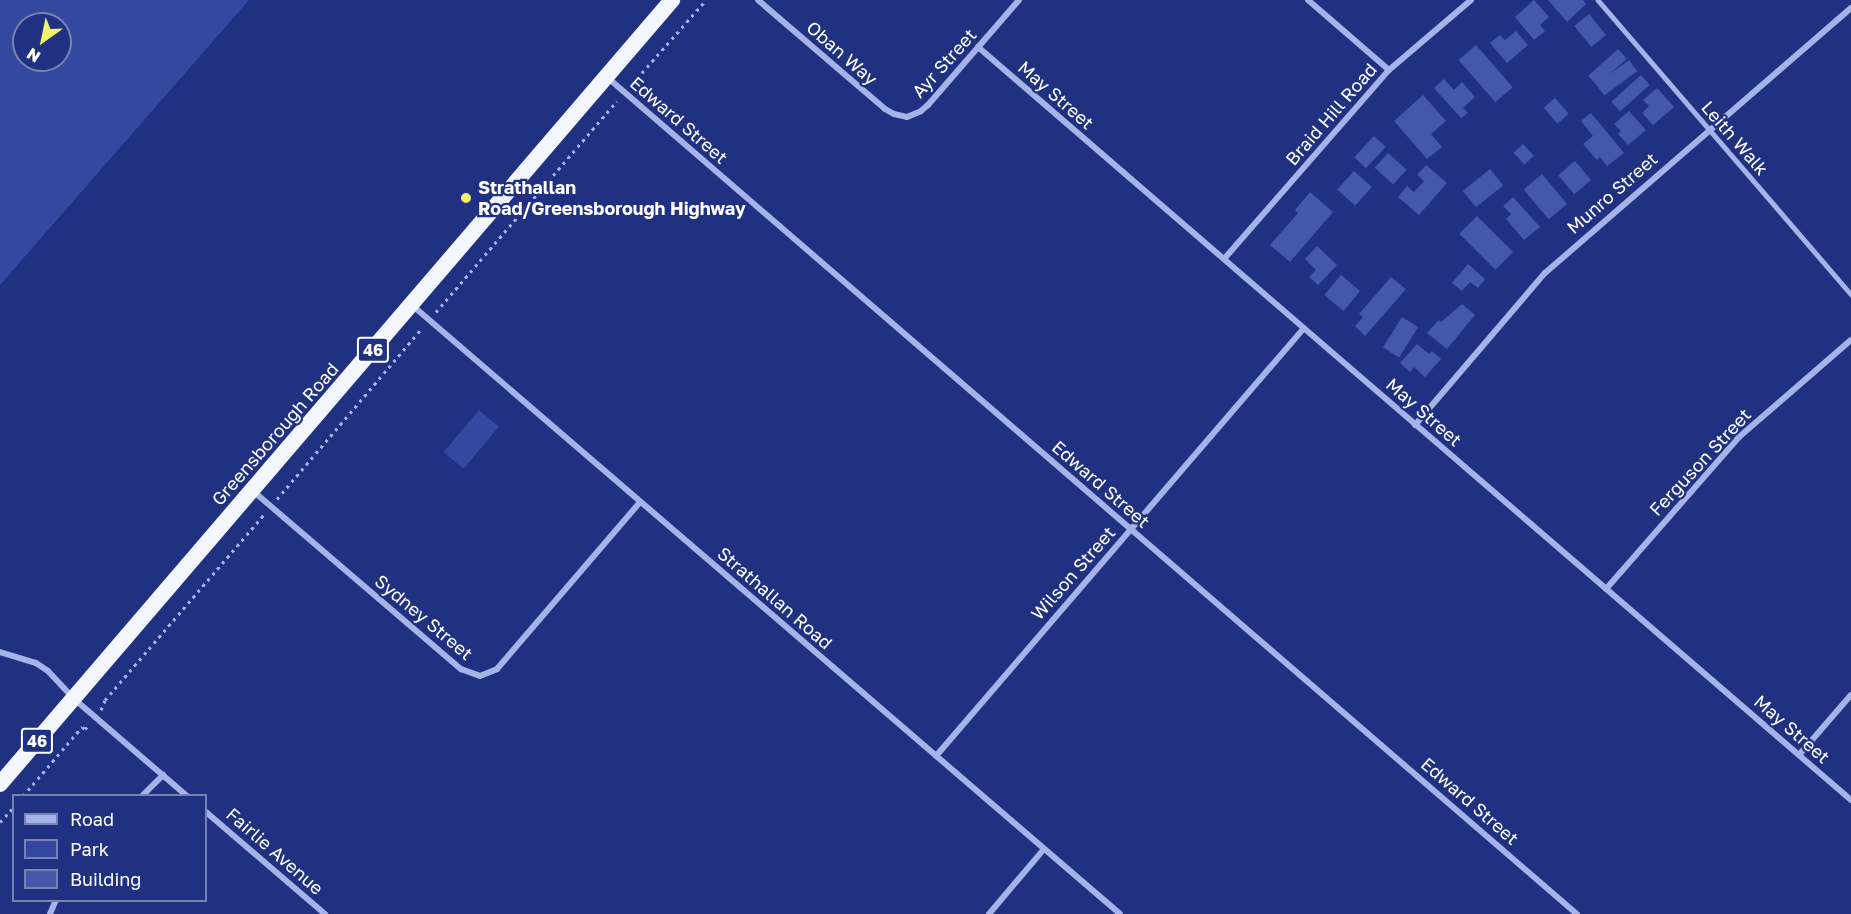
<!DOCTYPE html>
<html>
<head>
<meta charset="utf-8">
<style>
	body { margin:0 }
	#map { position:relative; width:1851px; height:914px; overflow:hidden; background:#203181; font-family:"Golos Text",sans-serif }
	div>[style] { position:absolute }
	.green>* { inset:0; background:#3448a0; transform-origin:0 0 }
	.building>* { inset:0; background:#4557a9; transform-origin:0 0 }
	.path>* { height:3px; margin-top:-1.5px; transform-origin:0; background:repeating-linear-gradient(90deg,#a6b3e8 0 3px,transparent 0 7.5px) }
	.service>* { height:4.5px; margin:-2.25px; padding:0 2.25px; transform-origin:2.25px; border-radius:2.25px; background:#a6b3e8 }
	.minor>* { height:6px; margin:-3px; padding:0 3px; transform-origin:3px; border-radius:3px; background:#a6b3e8 }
	.trunk>* { height:16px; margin:-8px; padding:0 8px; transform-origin:8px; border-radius:8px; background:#f4f6fe }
	.dots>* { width:16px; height:16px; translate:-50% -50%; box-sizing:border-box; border:3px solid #203181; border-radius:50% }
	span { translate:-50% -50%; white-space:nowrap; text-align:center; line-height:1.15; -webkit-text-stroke:4.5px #203181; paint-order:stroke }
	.shield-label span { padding:2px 4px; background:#203181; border:2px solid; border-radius:4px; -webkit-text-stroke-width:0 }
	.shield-label { font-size:16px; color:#fff; font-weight:700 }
	.street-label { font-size:18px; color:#fff }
	.poi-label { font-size:18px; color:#fff; font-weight:700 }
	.left { translate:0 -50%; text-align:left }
	.legend { position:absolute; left:12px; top:794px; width:195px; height:108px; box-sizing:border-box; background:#203181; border:2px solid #7983b3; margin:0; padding:8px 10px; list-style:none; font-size:18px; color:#fff }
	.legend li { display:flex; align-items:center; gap:12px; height:30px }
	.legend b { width:30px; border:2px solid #7983b3 }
	.north { position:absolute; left:12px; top:12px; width:60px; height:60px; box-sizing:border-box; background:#203181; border:2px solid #7983b3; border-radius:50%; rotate:213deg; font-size:16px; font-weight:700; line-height:24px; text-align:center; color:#fff }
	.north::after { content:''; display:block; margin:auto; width:21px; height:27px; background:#f6f267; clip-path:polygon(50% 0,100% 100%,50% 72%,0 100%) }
</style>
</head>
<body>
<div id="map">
	<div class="green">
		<div style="clip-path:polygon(evenodd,0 0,249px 0,0 285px,0 0,24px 24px,60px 24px,60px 60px,24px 60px,24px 24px)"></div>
		<div style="left:479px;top:410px;width:26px;height:55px;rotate:40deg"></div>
	</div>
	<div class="building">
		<div style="clip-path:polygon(1534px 0,1549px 17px,1540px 25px,1545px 31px,1534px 40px,1515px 17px)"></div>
		<div style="clip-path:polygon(1548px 0,1583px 0,1586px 4px,1567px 22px)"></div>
		<div style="left:1589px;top:14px;width:27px;height:19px;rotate:51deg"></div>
		<div style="clip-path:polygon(1516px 31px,1528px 45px,1507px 63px,1490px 43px,1500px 35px,1505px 40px)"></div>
		<div style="left:1476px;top:45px;width:56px;height:23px;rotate:49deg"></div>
		<div style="left:1618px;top:49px;width:13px;height:40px;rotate:48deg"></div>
		<div style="left:1629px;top:60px;width:14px;height:41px;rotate:54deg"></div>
		<div style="left:1641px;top:75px;width:13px;height:40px;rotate:48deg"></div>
		<div style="clip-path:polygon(1444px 79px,1454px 90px,1462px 82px,1475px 97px,1463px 108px,1468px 113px,1461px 118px,1434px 88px)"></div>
		<div style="clip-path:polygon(1657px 88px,1674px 107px,1653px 125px,1642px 113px,1649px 106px,1643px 100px)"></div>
		<div style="clip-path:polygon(1423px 95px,1446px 121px,1431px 134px,1442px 147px,1427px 159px,1394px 121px)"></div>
		<div style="left:1555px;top:98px;width:21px;height:15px;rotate:49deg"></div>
		<div style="clip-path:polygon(1629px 111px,1646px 130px,1628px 145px,1618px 134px,1621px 131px,1614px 124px)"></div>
		<div style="clip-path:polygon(1591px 113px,1624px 153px,1607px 166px,1600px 157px,1597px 160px,1583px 144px,1593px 136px,1581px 121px)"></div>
		<div style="left:1374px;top:136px;width:16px;height:29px;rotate:43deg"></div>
		<div style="left:1523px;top:144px;width:16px;height:13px;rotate:47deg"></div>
		<div style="left:1388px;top:153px;width:25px;height:20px;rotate:42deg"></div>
		<div style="left:1575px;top:161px;width:25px;height:22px;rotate:50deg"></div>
		<div style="clip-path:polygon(1426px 165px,1447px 183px,1419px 215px,1398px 197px,1407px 186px,1414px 192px,1424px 181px,1417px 175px)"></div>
		<div style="left:1490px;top:169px;width:21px;height:35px;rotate:51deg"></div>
		<div style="left:1354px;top:171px;width:24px;height:25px;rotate:42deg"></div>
		<div style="left:1542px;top:174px;width:39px;height:24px;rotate:50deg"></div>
		<div style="clip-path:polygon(1310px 192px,1333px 212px,1290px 262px,1270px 245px,1298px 213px,1295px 210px)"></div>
		<div style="clip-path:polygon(1513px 197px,1540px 227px,1524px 240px,1506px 219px,1511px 214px,1503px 206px)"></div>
		<div style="left:1477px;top:216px;width:51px;height:25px;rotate:45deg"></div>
		<div style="clip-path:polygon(1317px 246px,1337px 265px,1318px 285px,1309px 277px,1316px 270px,1305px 259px)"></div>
		<div style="clip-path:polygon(1468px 264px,1485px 279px,1478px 288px,1470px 282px,1462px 291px,1452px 283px)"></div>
		<div style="left:1341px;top:275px;width:25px;height:26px;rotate:40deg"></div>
		<div style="clip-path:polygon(1391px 277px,1406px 289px,1365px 336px,1355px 326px,1363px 317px,1359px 314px)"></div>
		<div style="clip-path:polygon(1462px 304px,1475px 315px,1447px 349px,1427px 333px,1439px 320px,1441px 322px)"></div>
		<div style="left:1402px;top:317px;width:19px;height:36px;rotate:32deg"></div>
		<div style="clip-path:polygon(1417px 344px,1429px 354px,1432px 351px,1441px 359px,1425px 377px,1414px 367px,1410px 372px,1400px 363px)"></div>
	</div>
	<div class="path">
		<div style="left:632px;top:84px;width:112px;rotate:-48.6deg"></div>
		<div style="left:436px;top:312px;width:278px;rotate:-49.4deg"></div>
		<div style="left:277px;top:499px;width:224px;rotate:-49.7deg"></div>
		<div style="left:101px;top:710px;width:11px;rotate:-68deg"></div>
		<div style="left:105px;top:700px;width:246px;rotate:-49.4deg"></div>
		<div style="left:23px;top:796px;width:91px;rotate:-49.5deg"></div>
		<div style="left:82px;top:727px;width:4px;rotate:34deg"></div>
		<div style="left:85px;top:729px;width:6px;rotate:-45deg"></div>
		<div style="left:0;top:822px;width:21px;rotate:-47deg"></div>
	</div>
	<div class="service">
		<div style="left:1598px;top:0;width:388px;rotate:49.3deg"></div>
	</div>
	<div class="minor">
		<div style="left:758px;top:0;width:167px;rotate:40.6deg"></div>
		<div style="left:885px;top:109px;width:10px;rotate:29deg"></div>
		<div style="left:894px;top:114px;width:13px;rotate:13deg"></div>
		<div style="left:907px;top:117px;width:15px;rotate:-23deg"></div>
		<div style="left:921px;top:111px;width:9px;rotate:-41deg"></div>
		<div style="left:928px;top:105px;width:139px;rotate:-49.1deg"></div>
		<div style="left:1308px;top:0;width:107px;rotate:40.8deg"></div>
		<div style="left:978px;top:47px;width:1153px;rotate:40.78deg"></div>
		<div style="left:608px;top:78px;width:1280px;rotate:40.79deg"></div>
		<div style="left:1224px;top:259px;width:251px;rotate:-48.9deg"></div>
		<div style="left:1389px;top:70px;width:108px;rotate:-40.5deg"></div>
		<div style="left:413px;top:306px;width:932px;rotate:40.69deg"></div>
		<div style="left:1415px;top:425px;width:200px;rotate:-49.5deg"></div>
		<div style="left:1545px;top:273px;width:405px;rotate:-40.9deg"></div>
		<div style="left:253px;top:491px;width:274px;rotate:40.6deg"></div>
		<div style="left:461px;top:669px;width:20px;rotate:20deg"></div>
		<div style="left:480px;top:676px;width:18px;rotate:-22deg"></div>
		<div style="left:497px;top:669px;width:220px;rotate:-49.4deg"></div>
		<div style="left:1606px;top:589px;width:202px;rotate:-48.8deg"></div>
		<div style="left:1739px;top:437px;width:148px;rotate:-40.9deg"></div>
		<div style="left:0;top:652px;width:38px;rotate:17deg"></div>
		<div style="left:36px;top:663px;width:14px;rotate:34deg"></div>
		<div style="left:48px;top:671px;width:37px;rotate:47deg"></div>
		<div style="left:73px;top:698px;width:150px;rotate:40.7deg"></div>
		<div style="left:1799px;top:755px;width:79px;rotate:-49.1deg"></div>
		<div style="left:936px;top:756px;width:564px;rotate:-49.31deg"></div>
		<div style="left:142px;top:796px;width:30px;rotate:-45deg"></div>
		<div style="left:206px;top:812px;width:157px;rotate:40.6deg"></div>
		<div style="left:50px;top:914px;width:15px;rotate:-67deg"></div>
		<div style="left:989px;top:914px;width:85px;rotate:-49.8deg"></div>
	</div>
	<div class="trunk">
		<div style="left:0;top:784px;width:1033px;rotate:-49.4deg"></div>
	</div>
	<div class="dots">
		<div style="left:466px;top:198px;background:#f6f267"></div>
	</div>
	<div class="shield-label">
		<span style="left:373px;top:350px">46</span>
		<span style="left:37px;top:741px">46</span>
	</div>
	<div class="street-label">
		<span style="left:842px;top:53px;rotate:41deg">Oban Way</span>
		<span style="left:944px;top:63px;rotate:-48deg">Ayr Street</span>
		<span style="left:1056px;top:95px;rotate:41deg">May Street</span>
		<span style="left:1331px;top:114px;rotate:-49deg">Braid Hill Road</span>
		<span style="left:679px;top:120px;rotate:41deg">Edward Street</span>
		<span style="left:1735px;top:138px;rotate:49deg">Leith Walk</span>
		<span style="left:1612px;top:193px;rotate:-41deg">Munro Street</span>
		<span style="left:1424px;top:412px;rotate:41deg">May Street</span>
		<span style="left:275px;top:434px;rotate:-49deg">Greensborough Road</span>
		<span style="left:1700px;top:462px;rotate:-47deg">Ferguson Street</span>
		<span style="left:1101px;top:484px;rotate:41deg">Edward Street</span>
		<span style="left:1073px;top:573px;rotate:-49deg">Wilson Street</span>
		<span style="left:775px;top:598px;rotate:41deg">Strathallan Road</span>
		<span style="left:424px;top:617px;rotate:40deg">Sydney Street</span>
		<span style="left:1792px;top:729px;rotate:41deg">May Street</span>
		<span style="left:1470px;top:801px;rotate:41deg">Edward Street</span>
		<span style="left:275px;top:851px;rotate:41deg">Fairlie Avenue</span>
	</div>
	<div class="poi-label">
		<span class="left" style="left:478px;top:198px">Strathallan<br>Road/Greensborough Highway</span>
	</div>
	<ul class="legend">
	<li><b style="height:8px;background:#a6b3e8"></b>Road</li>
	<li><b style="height:16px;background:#3448a0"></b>Park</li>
	<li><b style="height:16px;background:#4557a9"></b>Building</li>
	</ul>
	<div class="north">N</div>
</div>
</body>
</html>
